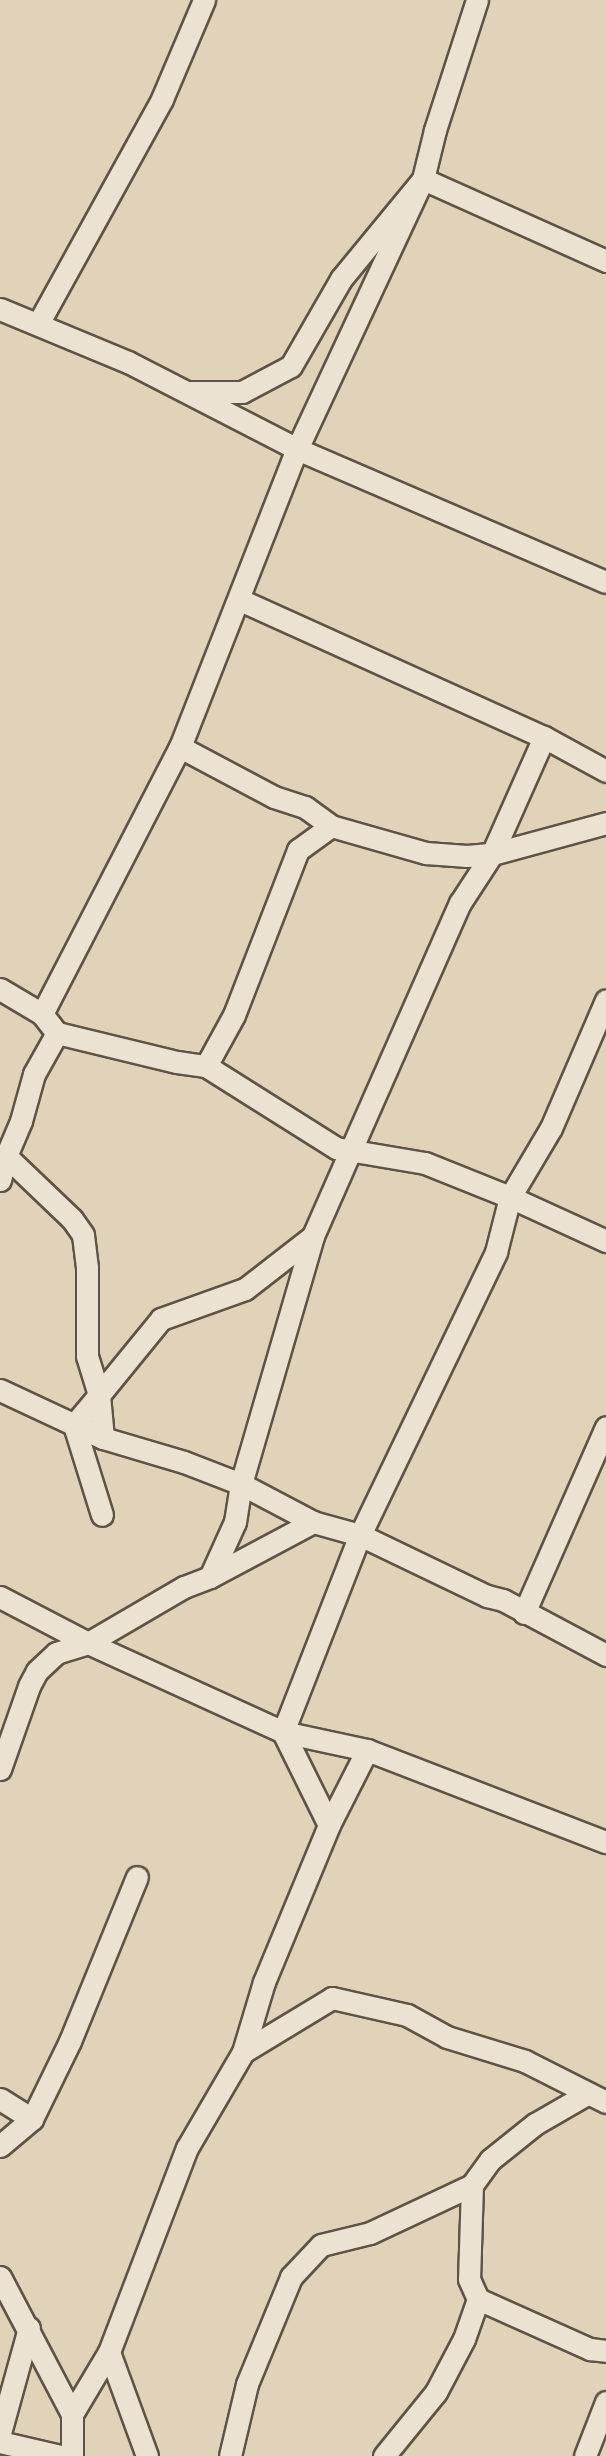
<!DOCTYPE html>
<html>
<head>
<meta charset="utf-8">
<style>
	body { margin:0 }
	#map { position:relative; width:606px; height:2456px; overflow:hidden; background:#e0d3b9; font-family:"EB Garamond",serif }
	div>[style] { position:absolute }
	.roads { filter:drop-shadow(2px 0 #5e5445) drop-shadow(-2px 0 #5e5445) drop-shadow(0 2px #5e5445) drop-shadow(0 -2px #5e5445) }
	.minor>* { height:21px; margin:-10.5px; padding:0 10.5px; transform-origin:10.5px; border-radius:10.5px; background:#ebe2d2 }
	span { translate:-50% -50%; white-space:nowrap; text-align:center; line-height:1.15; -webkit-text-stroke:5px #ebe2d2; paint-order:stroke }
</style>
</head>
<body>
<div id="map">
	<div class="roads">
		<div class="minor">
			<div style="left:0;top:309px;width:139px;rotate:22.5deg"></div>
			<div style="left:128px;top:362px;width:190px;rotate:27.2deg"></div>
			<div style="left:297px;top:449px;width:336px;rotate:23.3deg"></div>
			<div style="left:38px;top:324px;width:257px;rotate:-61.1deg"></div>
			<div style="left:162px;top:99px;width:108px;rotate:-67deg"></div>
			<div style="left:191px;top:392px;width:51px"></div>
			<div style="left:242px;top:392px;width:55px;rotate:-28deg"></div>
			<div style="left:291px;top:366px;width:100px;rotate:-60.1deg"></div>
			<div style="left:341px;top:279px;width:129px;rotate:-50.6deg"></div>
			<div style="left:423px;top:179px;width:201px;rotate:24.1deg"></div>
			<div style="left:240px;top:600px;width:333px;rotate:24.3deg"></div>
			<div style="left:544px;top:737px;width:71px;rotate:28.7deg"></div>
			<div style="left:180px;top:747px;width:106px;rotate:28deg"></div>
			<div style="left:274px;top:797px;width:33px;rotate:18deg"></div>
			<div style="left:305px;top:807px;width:32px;rotate:36deg"></div>
			<div style="left:331px;top:826px;width:99px;rotate:15.9deg"></div>
			<div style="left:426px;top:853px;width:41px;rotate:4.2deg"></div>
			<div style="left:467px;top:856px;width:25px;rotate:-5deg"></div>
			<div style="left:492px;top:854px;width:118px;rotate:-15.2deg"></div>
			<div style="left:0;top:989px;width:49px;rotate:30.8deg"></div>
			<div style="left:42px;top:1014px;width:24px;rotate:52deg"></div>
			<div style="left:57px;top:1033px;width:123px;rotate:13.6deg"></div>
			<div style="left:177px;top:1062px;width:29px;rotate:8deg"></div>
			<div style="left:206px;top:1066px;width:154px;rotate:32.2deg"></div>
			<div style="left:336px;top:1148px;width:90px;rotate:9.6deg"></div>
			<div style="left:425px;top:1163px;width:92px;rotate:21.8deg"></div>
			<div style="left:510px;top:1197px;width:106px;rotate:24.6deg"></div>
			<div style="left:42px;top:1014px;width:301px;rotate:-62.7deg"></div>
			<div style="left:180px;top:747px;width:320px;rotate:-68.6deg"></div>
			<div style="left:297px;top:449px;width:298px;rotate:-65deg"></div>
			<div style="left:423px;top:179px;width:50px;rotate:-76.2deg"></div>
			<div style="left:435px;top:130px;width:137px;rotate:-72.1deg"></div>
			<div style="left:57px;top:1033px;width:47px;rotate:119.3deg"></div>
			<div style="left:34px;top:1074px;width:49px;rotate:105.5deg"></div>
			<div style="left:21px;top:1121px;width:38px;rotate:113deg"></div>
			<div style="left:6px;top:1156px;width:91px;rotate:43.7deg"></div>
			<div style="left:72px;top:1219px;width:19px;rotate:55deg"></div>
			<div style="left:83px;top:1235px;width:32px;rotate:83deg"></div>
			<div style="left:87px;top:1267px;width:89px;rotate:90deg"></div>
			<div style="left:87px;top:1356px;width:41px;rotate:72.9deg"></div>
			<div style="left:99px;top:1395px;width:39px;rotate:130deg"></div>
			<div style="left:74px;top:1425px;width:94px;rotate:72.7deg"></div>
			<div style="left:206px;top:1066px;width:58px;rotate:-61.2deg"></div>
			<div style="left:234px;top:1015px;width:177px;rotate:-68.8deg"></div>
			<div style="left:298px;top:850px;width:41px;rotate:-36deg"></div>
			<div style="left:0;top:1180px;width:25px;rotate:-76deg"></div>
			<div style="left:0;top:1390px;width:114px;rotate:25deg"></div>
			<div style="left:103px;top:1438px;width:84px;rotate:16.5deg"></div>
			<div style="left:184px;top:1462px;width:61px;rotate:21.1deg"></div>
			<div style="left:241px;top:1484px;width:81px;rotate:27.8deg"></div>
			<div style="left:313px;top:1522px;width:49px;rotate:15.5deg"></div>
			<div style="left:360px;top:1535px;width:141px;rotate:25.7deg"></div>
			<div style="left:487px;top:1596px;width:16px;rotate:14deg"></div>
			<div style="left:503px;top:1600px;width:117px;rotate:28.1deg"></div>
			<div style="left:103px;top:1438px;width:43px;rotate:-95.3deg"></div>
			<div style="left:99px;top:1395px;width:98px;rotate:-50.8deg"></div>
			<div style="left:161px;top:1319px;width:89px;rotate:-19.7deg"></div>
			<div style="left:245px;top:1289px;width:86px;rotate:-37.9deg"></div>
			<div style="left:210px;top:1577px;width:60px;rotate:-65.6deg"></div>
			<div style="left:235px;top:1522px;width:38px;rotate:-81deg"></div>
			<div style="left:241px;top:1484px;width:258px;rotate:-73.8deg"></div>
			<div style="left:313px;top:1236px;width:364px;rotate:-66.2deg"></div>
			<div style="left:460px;top:903px;width:59px;rotate:-56.9deg"></div>
			<div style="left:492px;top:854px;width:128px;rotate:-66deg"></div>
			<div style="left:0;top:1597px;width:99px;rotate:27.6deg"></div>
			<div style="left:88px;top:1643px;width:214px;rotate:24.5deg"></div>
			<div style="left:283px;top:1732px;width:86px;rotate:12.1deg"></div>
			<div style="left:367px;top:1750px;width:256px;rotate:21.1deg"></div>
			<div style="left:524px;top:1613px;width:203px;rotate:-66.2deg"></div>
			<div style="left:0;top:1769px;width:88px;rotate:-70.7deg"></div>
			<div style="left:29px;top:1686px;width:17px;rotate:-62deg"></div>
			<div style="left:37px;top:1671px;width:26px;rotate:-43deg"></div>
			<div style="left:56px;top:1653px;width:34px;rotate:-17deg"></div>
			<div style="left:88px;top:1643px;width:111px;rotate:-30.3deg"></div>
			<div style="left:184px;top:1587px;width:28px;rotate:-21deg"></div>
			<div style="left:210px;top:1577px;width:117px;rotate:-28.1deg"></div>
			<div style="left:329px;top:1825px;width:104px;rotate:-116.3deg"></div>
			<div style="left:283px;top:1732px;width:212px;rotate:-68.7deg"></div>
			<div style="left:360px;top:1535px;width:314px;rotate:-64.3deg"></div>
			<div style="left:496px;top:1252px;width:57px;rotate:-75.7deg"></div>
			<div style="left:510px;top:1197px;width:80px;rotate:-59.3deg"></div>
			<div style="left:551px;top:1128px;width:139px;rotate:-66.7deg"></div>
			<div style="left:243px;top:2052px;width:104px;rotate:-31.2deg"></div>
			<div style="left:332px;top:1998px;width:77px;rotate:12.8deg"></div>
			<div style="left:407px;top:2015px;width:46px;rotate:28.8deg"></div>
			<div style="left:447px;top:2037px;width:82px;rotate:17.1deg"></div>
			<div style="left:525px;top:2061px;width:91px;rotate:26.8deg"></div>
			<div style="left:0;top:2099px;width:38px;rotate:32deg"></div>
			<div style="left:0;top:2146px;width:42px;rotate:-40.2deg"></div>
			<div style="left:32px;top:2119px;width:87px;rotate:-64deg"></div>
			<div style="left:70px;top:2041px;width:177px;rotate:-67.8deg"></div>
			<div style="left:472px;top:2185px;width:94px;rotate:91.8deg"></div>
			<div style="left:469px;top:2279px;width:22px;rotate:66deg"></div>
			<div style="left:478px;top:2299px;width:123px;rotate:24.1deg"></div>
			<div style="left:590px;top:2349px;width:16px;rotate:7deg"></div>
			<div style="left:0;top:2277px;width:155px;rotate:62.3deg"></div>
			<div style="left:109px;top:2352px;width:111px;rotate:69.9deg"></div>
			<div style="left:0;top:2433px;width:109px;rotate:-74.6deg"></div>
			<div style="left:0;top:2442px;width:62px;rotate:13.1deg"></div>
			<div style="left:72px;top:2456px;width:42px;rotate:-90deg"></div>
			<div style="left:72px;top:2414px;width:72px;rotate:-59.2deg"></div>
			<div style="left:109px;top:2352px;width:218px;rotate:-69.1deg"></div>
			<div style="left:187px;top:2148px;width:111px;rotate:-59.7deg"></div>
			<div style="left:243px;top:2052px;width:73px;rotate:-73.3deg"></div>
			<div style="left:264px;top:1982px;width:170px;rotate:-67.5deg"></div>
			<div style="left:329px;top:1825px;width:84px;rotate:-63.1deg"></div>
			<div style="left:230px;top:2456px;width:74px;rotate:-76.7deg"></div>
			<div style="left:247px;top:2384px;width:116px;rotate:-67.6deg"></div>
			<div style="left:291px;top:2277px;width:44px;rotate:-46.8deg"></div>
			<div style="left:321px;top:2245px;width:50px;rotate:-13.8deg"></div>
			<div style="left:370px;top:2233px;width:113px;rotate:-25.2deg"></div>
			<div style="left:472px;top:2185px;width:31px;rotate:-54deg"></div>
			<div style="left:490px;top:2160px;width:58px;rotate:-38.7deg"></div>
			<div style="left:535px;top:2124px;width:60px;rotate:-30deg"></div>
			<div style="left:384px;top:2456px;width:82px;rotate:-50.9deg"></div>
			<div style="left:436px;top:2392px;width:60px;rotate:-62.2deg"></div>
			<div style="left:464px;top:2339px;width:42px;rotate:-70.7deg"></div>
			<div style="left:585px;top:2456px;width:58px;rotate:-68.7deg"></div>
		</div>
	</div>
</div>
</body>
</html>
